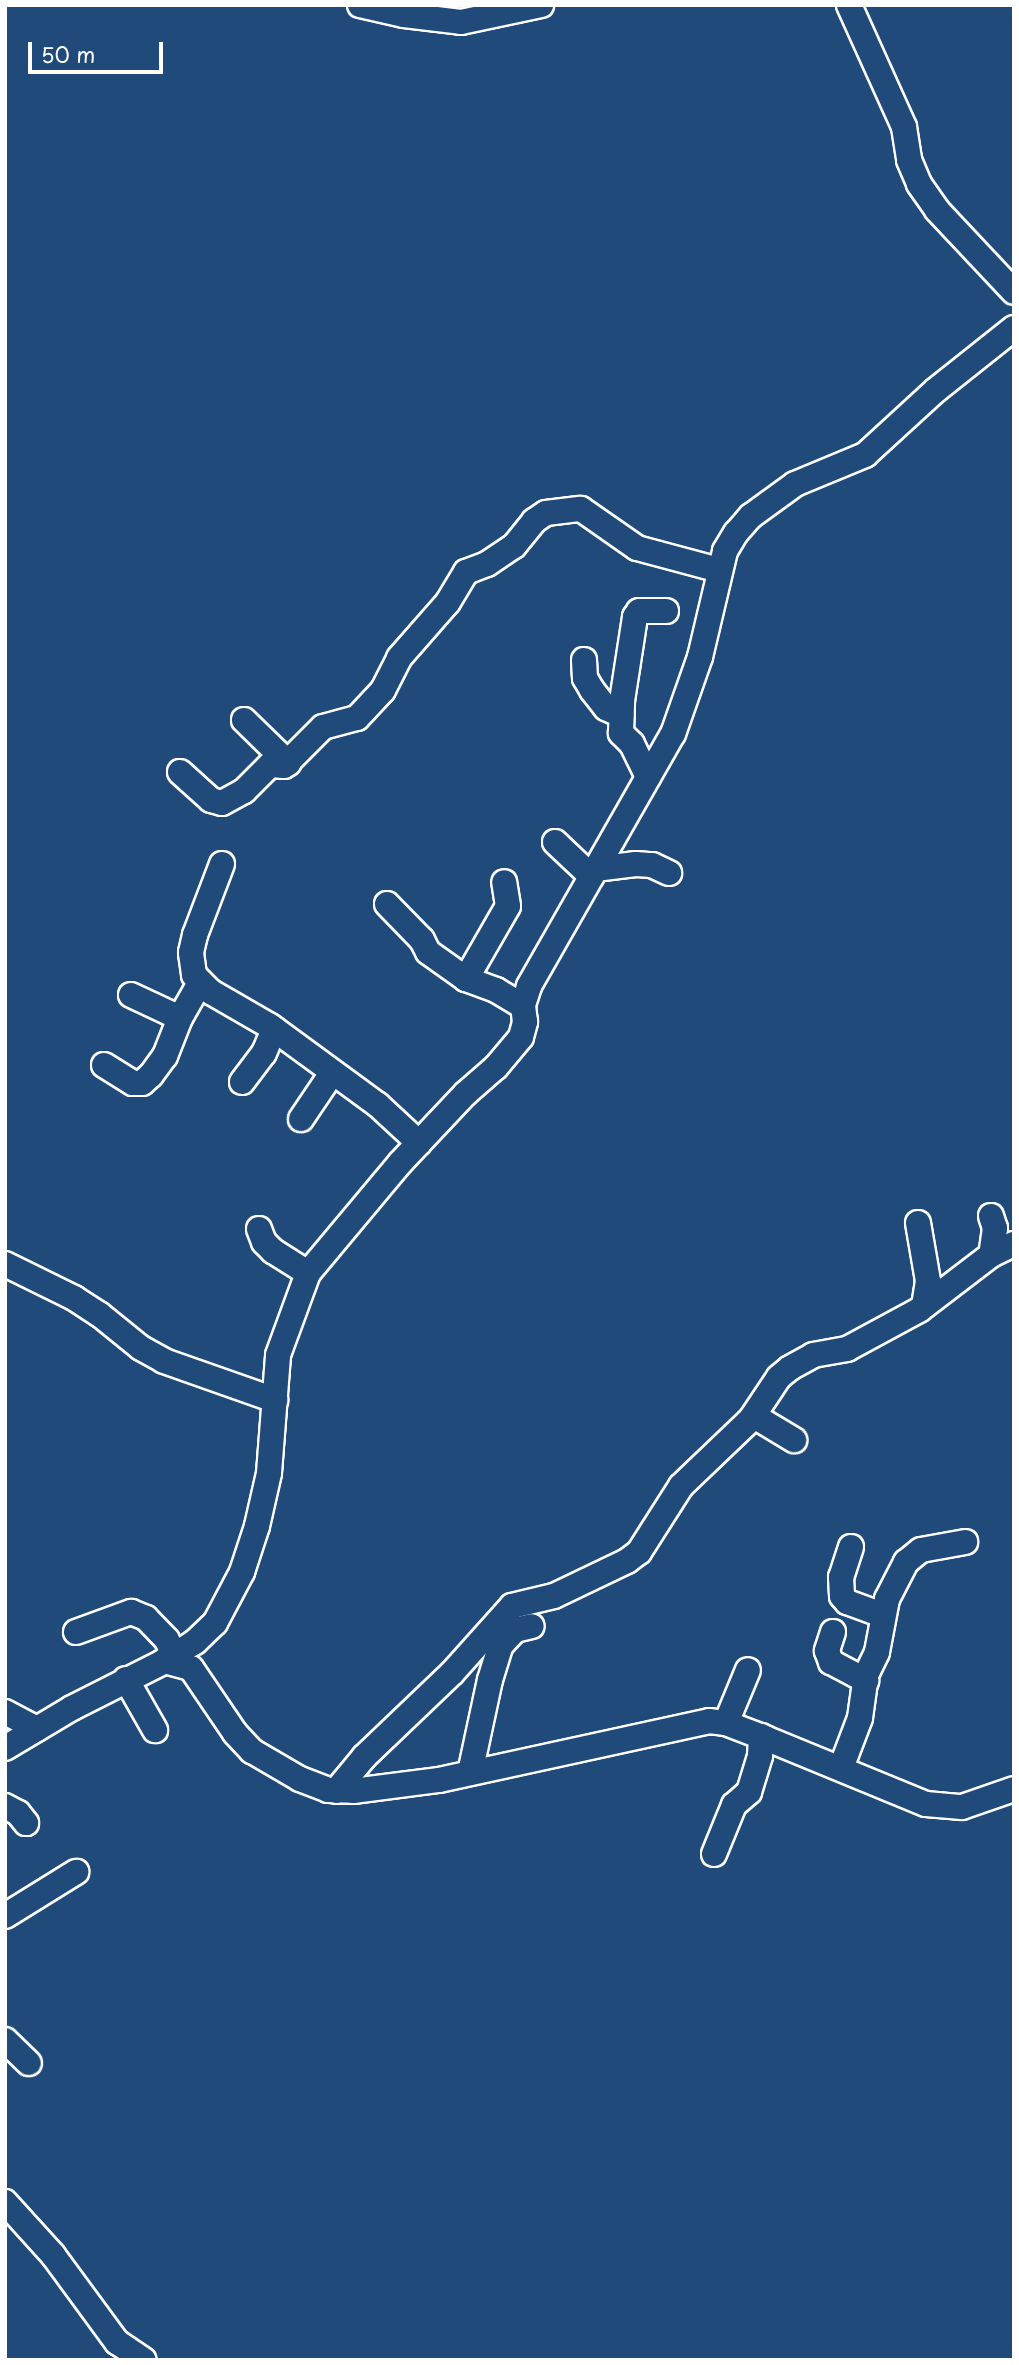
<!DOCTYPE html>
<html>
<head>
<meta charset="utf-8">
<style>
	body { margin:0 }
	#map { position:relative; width:1019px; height:2365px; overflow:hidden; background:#1f4a7a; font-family:"Playpen Sans",sans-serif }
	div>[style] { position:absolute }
	.roads { filter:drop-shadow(2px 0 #fff) drop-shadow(-2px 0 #fff) drop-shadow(0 2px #fff) drop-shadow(0 -2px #fff) }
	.minor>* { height:24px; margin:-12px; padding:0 12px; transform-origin:12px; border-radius:12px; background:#1f4a7a }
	span { translate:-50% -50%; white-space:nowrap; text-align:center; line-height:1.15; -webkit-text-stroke:5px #1f4a7a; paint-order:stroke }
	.frame { position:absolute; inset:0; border:7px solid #fff; pointer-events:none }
	.scale { position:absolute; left:28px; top:42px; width:135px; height:32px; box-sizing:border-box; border:4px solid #fff; border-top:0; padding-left:9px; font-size:21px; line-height:24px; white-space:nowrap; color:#fff; -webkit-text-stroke:5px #1f4a7a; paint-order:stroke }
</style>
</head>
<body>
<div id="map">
	<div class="roads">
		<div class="minor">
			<div style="left:360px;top:5px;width:45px;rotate:12.8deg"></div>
			<div style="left:404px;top:15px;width:57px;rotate:7deg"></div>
			<div style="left:461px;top:22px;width:82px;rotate:-12deg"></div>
			<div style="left:849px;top:5px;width:134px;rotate:65.7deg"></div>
			<div style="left:904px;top:127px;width:33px;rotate:81deg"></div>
			<div style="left:909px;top:160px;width:26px;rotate:67deg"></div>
			<div style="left:919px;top:184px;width:32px;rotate:55deg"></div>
			<div style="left:937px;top:210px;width:112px;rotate:46.8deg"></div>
			<div style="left:584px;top:660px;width:18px;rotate:87deg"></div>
			<div style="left:585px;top:678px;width:14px;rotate:60deg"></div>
			<div style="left:592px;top:690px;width:23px;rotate:52deg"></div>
			<div style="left:606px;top:708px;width:17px;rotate:25deg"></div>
			<div style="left:244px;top:720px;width:62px;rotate:44.3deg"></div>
			<div style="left:180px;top:772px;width:42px;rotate:42.1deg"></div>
			<div style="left:211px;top:800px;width:11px;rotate:15deg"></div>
			<div style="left:222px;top:803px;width:25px;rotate:-29deg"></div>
			<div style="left:244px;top:791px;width:37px;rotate:-45deg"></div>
			<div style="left:270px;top:765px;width:14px;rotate:4deg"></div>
			<div style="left:284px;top:766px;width:55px;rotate:-45deg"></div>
			<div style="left:323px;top:727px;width:35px;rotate:-15deg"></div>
			<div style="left:357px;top:718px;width:38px;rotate:-47deg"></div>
			<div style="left:383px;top:690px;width:36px;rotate:-63deg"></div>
			<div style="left:399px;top:658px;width:74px;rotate:-48.8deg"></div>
			<div style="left:448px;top:602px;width:35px;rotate:-59deg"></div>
			<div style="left:466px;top:572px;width:22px;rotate:-21deg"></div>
			<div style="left:487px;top:564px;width:32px;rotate:-34deg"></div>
			<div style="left:514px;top:546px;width:32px;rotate:-51deg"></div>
			<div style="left:534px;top:521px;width:14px;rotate:-34deg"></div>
			<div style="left:546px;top:513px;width:35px;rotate:-7deg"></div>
			<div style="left:581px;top:509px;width:68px;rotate:34.9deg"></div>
			<div style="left:637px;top:548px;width:85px;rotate:15deg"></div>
			<div style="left:648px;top:777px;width:37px;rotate:-116deg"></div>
			<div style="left:632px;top:744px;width:16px;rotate:-135deg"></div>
			<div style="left:621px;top:733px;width:32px;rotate:-88deg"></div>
			<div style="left:622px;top:701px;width:85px;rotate:-81.2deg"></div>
			<div style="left:635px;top:617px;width:7px;rotate:-56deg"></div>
			<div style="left:639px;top:611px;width:27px"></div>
			<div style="left:555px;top:842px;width:50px;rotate:43.4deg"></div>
			<div style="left:222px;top:864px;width:76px;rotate:110.8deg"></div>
			<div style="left:195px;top:935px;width:18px;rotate:103deg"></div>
			<div style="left:191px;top:953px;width:22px;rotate:82deg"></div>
			<div style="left:194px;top:975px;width:24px;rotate:45deg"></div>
			<div style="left:211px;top:992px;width:68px;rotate:30deg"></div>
			<div style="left:270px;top:1026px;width:134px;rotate:36.2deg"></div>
			<div style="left:378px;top:1105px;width:56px;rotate:42.8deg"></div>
			<div style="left:595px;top:869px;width:41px;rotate:-7deg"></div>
			<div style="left:636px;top:864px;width:16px;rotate:4deg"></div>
			<div style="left:652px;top:865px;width:19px;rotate:25deg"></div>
			<div style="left:387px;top:904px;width:50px;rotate:45.8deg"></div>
			<div style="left:422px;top:940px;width:13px;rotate:63deg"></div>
			<div style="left:428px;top:952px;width:47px;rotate:35.4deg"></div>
			<div style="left:466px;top:979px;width:32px;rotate:20deg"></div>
			<div style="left:496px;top:990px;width:31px;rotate:31deg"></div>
			<div style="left:466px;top:979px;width:84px;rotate:-60.1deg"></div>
			<div style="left:508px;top:906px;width:24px;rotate:-99deg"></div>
			<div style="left:131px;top:995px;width:54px;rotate:25.1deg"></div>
			<div style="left:104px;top:1065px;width:34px;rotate:32deg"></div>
			<div style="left:133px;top:1083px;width:9px"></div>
			<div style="left:142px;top:1083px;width:12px;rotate:-42deg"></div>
			<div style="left:151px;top:1075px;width:24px;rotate:-54deg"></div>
			<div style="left:165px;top:1056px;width:41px;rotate:-68.5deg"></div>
			<div style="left:180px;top:1018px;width:40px;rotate:-60.3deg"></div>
			<div style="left:242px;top:1082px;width:36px;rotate:-53deg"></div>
			<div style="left:264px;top:1053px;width:26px;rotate:-67deg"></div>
			<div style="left:301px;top:1119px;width:55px;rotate:-56deg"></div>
			<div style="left:991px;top:1216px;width:13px;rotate:72deg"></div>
			<div style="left:995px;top:1228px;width:27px;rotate:98deg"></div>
			<div style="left:918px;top:1223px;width:59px;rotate:80.2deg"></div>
			<div style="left:928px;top:1281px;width:25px;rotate:99deg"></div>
			<div style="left:259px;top:1229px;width:14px;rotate:69deg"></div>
			<div style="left:264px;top:1242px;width:13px;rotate:45deg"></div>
			<div style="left:273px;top:1251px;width:41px;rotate:32.2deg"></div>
			<div style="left:5px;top:1264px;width:77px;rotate:26.2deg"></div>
			<div style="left:74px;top:1298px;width:30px;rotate:33deg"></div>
			<div style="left:99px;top:1314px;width:54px;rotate:39deg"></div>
			<div style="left:141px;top:1348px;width:26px;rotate:29deg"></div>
			<div style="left:164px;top:1361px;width:118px;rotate:19.4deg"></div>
			<div style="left:754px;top:1416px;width:47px;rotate:31deg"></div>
			<div style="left:851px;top:1547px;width:32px;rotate:108deg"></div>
			<div style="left:841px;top:1577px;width:19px;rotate:87deg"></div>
			<div style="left:842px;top:1596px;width:8px;rotate:50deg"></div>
			<div style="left:847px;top:1602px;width:37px;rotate:20deg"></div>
			<div style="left:76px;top:1632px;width:59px;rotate:-20deg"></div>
			<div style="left:131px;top:1612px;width:16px;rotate:22deg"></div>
			<div style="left:146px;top:1618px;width:30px;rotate:46deg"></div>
			<div style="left:167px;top:1640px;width:17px;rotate:65deg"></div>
			<div style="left:833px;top:1632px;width:20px;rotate:108deg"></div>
			<div style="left:827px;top:1651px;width:12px;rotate:70deg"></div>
			<div style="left:831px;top:1662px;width:40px;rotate:28deg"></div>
			<div style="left:164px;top:1661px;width:28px;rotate:15deg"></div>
			<div style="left:191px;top:1668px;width:78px;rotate:55.9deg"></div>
			<div style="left:235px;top:1733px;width:25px;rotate:47deg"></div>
			<div style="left:252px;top:1751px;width:56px;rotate:30.3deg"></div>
			<div style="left:300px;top:1779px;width:30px;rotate:21deg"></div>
			<div style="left:328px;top:1790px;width:25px;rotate:2deg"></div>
			<div style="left:353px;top:1791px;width:87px;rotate:-7.3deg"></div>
			<div style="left:439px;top:1780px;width:276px;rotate:-12.3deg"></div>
			<div style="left:709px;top:1721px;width:17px;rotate:7deg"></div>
			<div style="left:726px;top:1723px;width:42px;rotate:21deg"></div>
			<div style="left:765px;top:1738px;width:174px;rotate:22.3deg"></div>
			<div style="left:926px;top:1804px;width:36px;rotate:5deg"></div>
			<div style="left:962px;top:1807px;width:55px;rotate:-19.1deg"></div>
			<div style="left:126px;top:1679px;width:59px;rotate:60.4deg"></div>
			<div style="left:5px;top:1712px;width:36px;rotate:28deg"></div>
			<div style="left:726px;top:1723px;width:57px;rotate:-67.5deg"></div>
			<div style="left:5px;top:1748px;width:78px;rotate:-30.8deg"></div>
			<div style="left:72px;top:1708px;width:106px;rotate:-26.8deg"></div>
			<div style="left:167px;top:1660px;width:33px;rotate:-33deg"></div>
			<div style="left:195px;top:1642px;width:28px;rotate:-44deg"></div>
			<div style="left:215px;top:1623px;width:58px;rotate:-62.1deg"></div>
			<div style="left:242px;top:1572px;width:48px;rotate:-71.9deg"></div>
			<div style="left:257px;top:1526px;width:54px;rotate:-77.2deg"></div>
			<div style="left:269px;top:1473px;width:118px;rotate:-85.6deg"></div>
			<div style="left:278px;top:1355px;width:87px;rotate:-69.9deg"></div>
			<div style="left:308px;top:1273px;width:143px;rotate:-50.1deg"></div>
			<div style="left:400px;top:1163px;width:95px;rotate:-46.7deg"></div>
			<div style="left:465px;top:1094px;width:41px;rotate:-41.1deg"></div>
			<div style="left:496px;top:1067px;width:39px;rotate:-50deg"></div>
			<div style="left:521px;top:1037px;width:16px;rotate:-75deg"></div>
			<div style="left:525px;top:1022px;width:17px;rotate:-97deg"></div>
			<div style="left:523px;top:1005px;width:20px;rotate:-72deg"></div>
			<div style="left:529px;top:986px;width:290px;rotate:-60.3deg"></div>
			<div style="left:673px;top:734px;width:82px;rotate:-70.7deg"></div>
			<div style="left:700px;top:657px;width:109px;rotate:-76.7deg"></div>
			<div style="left:725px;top:551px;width:21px;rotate:-59deg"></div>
			<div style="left:736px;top:533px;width:23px;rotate:-49deg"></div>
			<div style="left:751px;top:516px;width:54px;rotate:-36deg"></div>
			<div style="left:795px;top:484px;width:76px;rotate:-22.5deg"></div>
			<div style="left:865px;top:455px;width:96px;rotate:-42.5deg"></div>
			<div style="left:936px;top:390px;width:100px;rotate:-38.5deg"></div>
			<div style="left:841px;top:1768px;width:53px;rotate:-69.2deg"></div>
			<div style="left:860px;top:1718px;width:43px;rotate:-82.1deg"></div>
			<div style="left:866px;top:1675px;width:25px;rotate:-64deg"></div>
			<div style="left:877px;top:1652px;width:54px;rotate:-79.3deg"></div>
			<div style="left:887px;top:1599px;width:42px;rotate:-62.8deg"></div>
			<div style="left:906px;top:1562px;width:19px;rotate:-39deg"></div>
			<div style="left:921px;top:1550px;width:45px;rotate:-10.3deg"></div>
			<div style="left:470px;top:1773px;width:95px;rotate:-77.9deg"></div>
			<div style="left:490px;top:1680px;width:37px;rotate:-73deg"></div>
			<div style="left:501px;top:1645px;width:21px;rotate:-47deg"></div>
			<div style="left:515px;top:1630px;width:17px;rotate:-13deg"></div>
			<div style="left:336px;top:1791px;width:44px;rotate:-50.5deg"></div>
			<div style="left:364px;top:1757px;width:122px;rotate:-43.7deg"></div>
			<div style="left:452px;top:1673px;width:90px;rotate:-48.2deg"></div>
			<div style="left:512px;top:1606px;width:43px;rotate:-13.4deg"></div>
			<div style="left:554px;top:1596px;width:81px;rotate:-25.6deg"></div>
			<div style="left:627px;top:1561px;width:15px;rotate:-37deg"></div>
			<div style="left:639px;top:1552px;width:78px;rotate:-57.5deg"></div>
			<div style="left:681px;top:1486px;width:97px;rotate:-43.7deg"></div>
			<div style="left:751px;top:1419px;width:50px;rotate:-56.3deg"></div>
			<div style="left:779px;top:1377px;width:14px;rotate:-39deg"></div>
			<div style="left:790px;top:1368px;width:26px;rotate:-29deg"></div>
			<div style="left:813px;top:1355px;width:35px;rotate:-10deg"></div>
			<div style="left:847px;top:1349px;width:82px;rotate:-28.4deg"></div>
			<div style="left:919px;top:1310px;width:91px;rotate:-37.4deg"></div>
			<div style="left:991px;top:1255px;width:25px;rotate:-26deg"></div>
			<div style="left:5px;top:1806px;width:15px;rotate:28deg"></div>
			<div style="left:18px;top:1813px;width:13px;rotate:51deg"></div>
			<div style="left:714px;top:1854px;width:53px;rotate:-67.8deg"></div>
			<div style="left:734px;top:1805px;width:20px;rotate:-41deg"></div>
			<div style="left:749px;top:1792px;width:38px;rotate:-73deg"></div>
			<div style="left:760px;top:1756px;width:20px;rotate:-87deg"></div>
			<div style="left:5px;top:1916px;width:84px;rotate:-31.8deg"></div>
			<div style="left:5px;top:2040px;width:33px;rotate:44deg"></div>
			<div style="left:5px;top:2202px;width:72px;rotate:47.8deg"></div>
			<div style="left:53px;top:2255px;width:108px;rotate:53.7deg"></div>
			<div style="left:117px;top:2342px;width:32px;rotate:34deg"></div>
		</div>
	</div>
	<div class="frame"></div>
	<div class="scale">50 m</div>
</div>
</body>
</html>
